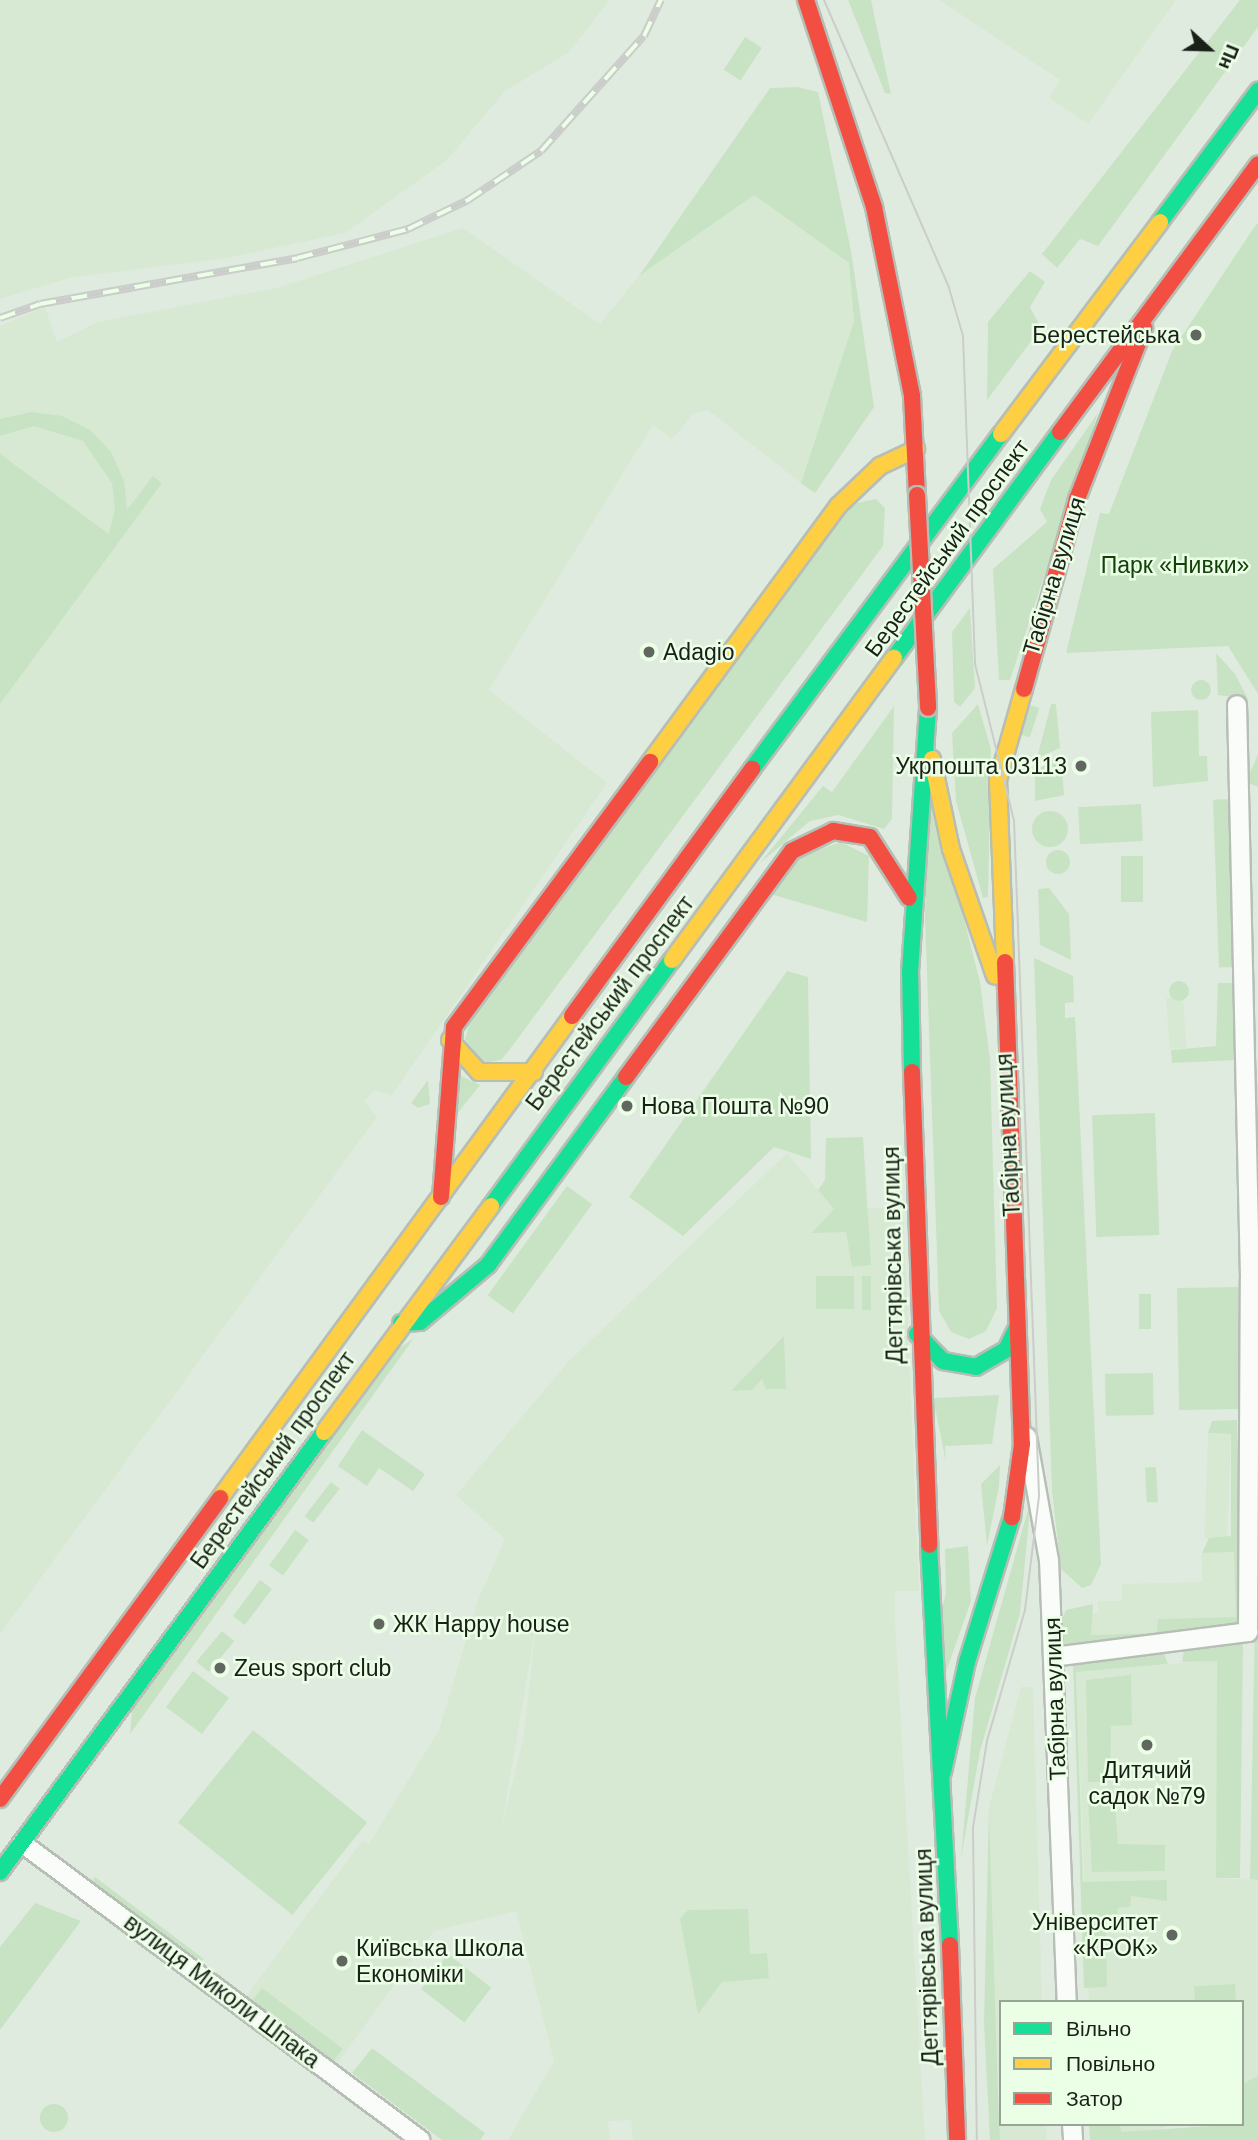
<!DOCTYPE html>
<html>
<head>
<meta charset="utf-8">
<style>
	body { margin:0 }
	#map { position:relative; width:1258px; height:2140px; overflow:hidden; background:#e0ebdf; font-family:Arial,sans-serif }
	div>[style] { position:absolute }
	.built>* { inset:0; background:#d7e9d3; transform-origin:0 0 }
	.green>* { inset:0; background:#c8e3c3; transform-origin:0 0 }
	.round { border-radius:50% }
	.roads { filter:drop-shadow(2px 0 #b6beb5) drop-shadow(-2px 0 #b6beb5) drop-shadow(0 2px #b6beb5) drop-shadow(0 -2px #b6beb5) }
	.street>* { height:18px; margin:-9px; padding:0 9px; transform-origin:9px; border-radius:9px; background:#fafcfa }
	.fast>* { height:16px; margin:-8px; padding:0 8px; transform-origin:8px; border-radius:8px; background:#16e098 }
	.slow>* { height:16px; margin:-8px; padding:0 8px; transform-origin:8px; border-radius:8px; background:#ffcf43 }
	.jam>* { height:16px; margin:-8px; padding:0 8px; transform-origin:8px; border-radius:8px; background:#f24e42 }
	.tram>* { height:2px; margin:-1px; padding:0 1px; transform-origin:1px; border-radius:1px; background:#cacdca }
	.rail>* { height:8px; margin-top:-4px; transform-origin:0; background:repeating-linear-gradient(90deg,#ebfee6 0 16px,#cacdca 0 32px); box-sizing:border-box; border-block:2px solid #cacdca }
	.bridges { filter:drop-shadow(2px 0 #b6beb5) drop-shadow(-2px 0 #b6beb5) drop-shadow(0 2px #b6beb5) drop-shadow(0 -2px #b6beb5) }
	.jam-bridge>* { height:16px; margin:-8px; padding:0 8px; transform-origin:8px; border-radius:8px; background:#f24e42 }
	.dots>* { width:19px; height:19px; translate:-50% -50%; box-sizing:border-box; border:4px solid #ebfee6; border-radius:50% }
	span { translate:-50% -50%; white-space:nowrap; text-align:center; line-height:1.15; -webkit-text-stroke:5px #ebfee6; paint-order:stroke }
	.poi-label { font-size:23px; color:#192018 }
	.right { translate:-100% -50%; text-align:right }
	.left { translate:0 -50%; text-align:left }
	.street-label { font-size:23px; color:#192018 }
	.park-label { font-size:23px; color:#144009 }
	.legend { position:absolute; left:999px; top:2000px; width:245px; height:126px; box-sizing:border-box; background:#ebfee6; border:2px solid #97a594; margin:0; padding:9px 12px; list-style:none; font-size:21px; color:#192018 }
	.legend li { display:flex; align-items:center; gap:14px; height:35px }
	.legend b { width:35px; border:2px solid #97a594 }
	.north { position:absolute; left:1174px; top:14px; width:70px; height:70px; -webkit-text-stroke:5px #ebfee6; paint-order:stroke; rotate:112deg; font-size:19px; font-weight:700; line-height:28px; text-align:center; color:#192018 }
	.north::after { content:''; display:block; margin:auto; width:24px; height:32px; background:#192018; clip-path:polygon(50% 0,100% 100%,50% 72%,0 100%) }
</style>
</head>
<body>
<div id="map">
	<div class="built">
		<div style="clip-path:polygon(0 0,610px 0,569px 52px,505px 91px,447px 160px,345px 233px,227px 258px,73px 277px,0 299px)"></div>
		<div style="clip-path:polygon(939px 0,1176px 0,1088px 124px,1049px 98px,1060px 80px)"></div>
		<div style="clip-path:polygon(754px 195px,849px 263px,854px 321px,801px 483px,708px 410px,694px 413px,672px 439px,653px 425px,489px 690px,607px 783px,392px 1095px,374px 1090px,365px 1101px,377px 1117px,0 1634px,0 326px,45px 307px,57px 342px,98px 322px,276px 288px,463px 228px,600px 324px,639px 276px)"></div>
		<div style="left:1183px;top:997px;width:51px;height:17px;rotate:86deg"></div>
		<div style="clip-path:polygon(evenodd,787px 1153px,834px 1209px,903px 1207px,919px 1591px,895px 1591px,895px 1620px,925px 2140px,633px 2140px,631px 2120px,608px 2121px,610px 2140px,508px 2140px,554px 2061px,516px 1911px,434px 1931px,333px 2069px,242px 2002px,362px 1841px,369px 1844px,439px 1730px,478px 1600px,505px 1539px,456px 1495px,568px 1362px,787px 1153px,537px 1619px,523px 1739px,502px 1826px,502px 1825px,537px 1619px)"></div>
		<div style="left:1208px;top:1433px;width:23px;height:105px;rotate:2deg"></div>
		<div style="clip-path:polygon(1234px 1552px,1236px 1617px,1158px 1619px,1158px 1633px,1091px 1635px,1090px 1614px,1098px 1613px,1098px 1601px,1122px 1601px,1122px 1584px,1202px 1582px,1202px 1553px)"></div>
		<div style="clip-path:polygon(1217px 1660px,1216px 1878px,1258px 1880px,1258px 2076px,1242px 2084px,1242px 2002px,1089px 2002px,1076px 1672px)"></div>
		<div style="clip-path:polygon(1021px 1687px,1033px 1687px,1042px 2002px,1001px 2002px,998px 2095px,989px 1807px)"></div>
		<div style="clip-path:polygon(1000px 2113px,1001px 2124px,1046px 2124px,1047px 2140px,1000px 2140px)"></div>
		<div style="clip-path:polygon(1094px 2124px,1170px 2124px,1159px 2131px,1094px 2133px)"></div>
	</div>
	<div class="green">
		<div style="clip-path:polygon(848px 0,871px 0,891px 94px,885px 93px)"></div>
		<div style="clip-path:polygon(1240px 0,1258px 0,1258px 27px,1098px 246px,1080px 239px,1057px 268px,1042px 254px)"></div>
		<div style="left:745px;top:37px;width:20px;height:39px;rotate:33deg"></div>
		<div style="clip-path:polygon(797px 87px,818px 92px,851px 251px,874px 407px,815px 493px,801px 483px,854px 321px,849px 263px,754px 195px,639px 276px,770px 88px)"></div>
		<div style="clip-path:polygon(1257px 223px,1258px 224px,1258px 694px,1228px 646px,1066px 653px,1100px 513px,1109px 514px,1172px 351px)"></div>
		<div style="clip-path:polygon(1030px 271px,1045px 282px,1030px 307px,1041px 328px,987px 400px,988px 322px)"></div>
		<div style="clip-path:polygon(31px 412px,62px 416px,90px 430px,111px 452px,124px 481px,127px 510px,153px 476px,162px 483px,0 704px,0 454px,109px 534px,115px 509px,112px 483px,83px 441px,34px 426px,0 436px,0 419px)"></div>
		<div style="clip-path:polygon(1098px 413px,1010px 680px,999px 680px,993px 569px,1047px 522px,1040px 509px,1051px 480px)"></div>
		<div style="clip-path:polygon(876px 499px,885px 508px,883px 546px,510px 1049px,501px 1060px,484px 1063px,465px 1039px,469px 1025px,852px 504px)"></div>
		<div style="clip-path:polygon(970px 608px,975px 688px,960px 707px,954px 702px,952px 632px)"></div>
		<div style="clip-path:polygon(1216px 653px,1235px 674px,1248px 699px,1218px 695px)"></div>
		<div class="round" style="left:1191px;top:680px;width:20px;height:20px"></div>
		<div style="clip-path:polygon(978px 704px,991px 749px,988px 897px,983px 898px,956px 801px,952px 733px)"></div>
		<div style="left:1027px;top:704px;width:13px;height:31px;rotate:18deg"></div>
		<div style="clip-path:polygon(1051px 704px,1056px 704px,1060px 748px,1037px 758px)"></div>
		<div style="clip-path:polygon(894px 706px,892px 819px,884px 829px,838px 815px,810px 821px,760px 863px,823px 786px,832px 792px)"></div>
		<div style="clip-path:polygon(1198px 710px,1199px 756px,1207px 756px,1208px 781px,1153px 787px,1151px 712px)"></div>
		<div style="clip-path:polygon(1258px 754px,1258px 787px,1246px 782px)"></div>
		<div style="clip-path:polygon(1061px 756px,1064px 795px,1035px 801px,1035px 770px)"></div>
		<div style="clip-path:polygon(930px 786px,980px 982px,990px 1060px,997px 1308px,986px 1331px,969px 1339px,951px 1332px,939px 1311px,925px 917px)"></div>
		<div style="left:1231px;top:799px;width:168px;height:18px;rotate:88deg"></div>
		<div style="left:1141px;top:804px;width:37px;height:63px;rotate:87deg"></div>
		<div class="round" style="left:1032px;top:811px;width:36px;height:36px"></div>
		<div style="clip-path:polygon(841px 842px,869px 856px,867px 922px,770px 894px,799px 856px)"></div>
		<div class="round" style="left:1046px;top:850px;width:24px;height:24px"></div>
		<div style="left:1121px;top:856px;width:22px;height:46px"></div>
		<div style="clip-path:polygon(1049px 888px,1069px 914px,1071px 960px,1040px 945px,1038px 889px)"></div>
		<div style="clip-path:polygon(1034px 958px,1073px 976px,1074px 1002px,1065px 1003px,1065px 1018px,1075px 1017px,1101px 1564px,1091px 1585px,1082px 1588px,1061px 1569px,1052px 1491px)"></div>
		<div style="clip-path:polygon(787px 971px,808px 977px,811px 1159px,774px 1147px,683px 1236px,629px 1197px)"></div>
		<div class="round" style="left:1169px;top:981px;width:20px;height:20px"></div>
		<div style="clip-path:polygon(1218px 983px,1237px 983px,1237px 1060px,1172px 1063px,1171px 1050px,1216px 1046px)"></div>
		<div style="clip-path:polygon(455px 1073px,480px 1085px,457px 1114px)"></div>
		<div style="clip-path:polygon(428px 1080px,430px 1104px,418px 1108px,411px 1103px)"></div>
		<div style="clip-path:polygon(1253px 1082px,1258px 1085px,1258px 1333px)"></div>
		<div style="left:1155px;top:1113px;width:122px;height:63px;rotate:88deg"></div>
		<div style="clip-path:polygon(863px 1137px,871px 1265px,852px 1267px,846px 1232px,812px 1233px,834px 1209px,818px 1190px,825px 1180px,826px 1138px)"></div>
		<div style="left:567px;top:1186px;width:31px;height:135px;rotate:36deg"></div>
		<div style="left:854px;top:1276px;width:33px;height:38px;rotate:90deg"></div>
		<div style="left:862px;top:1276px;width:9px;height:34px"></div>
		<div style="left:1238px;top:1287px;width:122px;height:61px;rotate:89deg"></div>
		<div style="left:1139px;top:1294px;width:12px;height:35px"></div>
		<div style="clip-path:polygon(784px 1336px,786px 1389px,766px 1389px,762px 1379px,752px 1390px,731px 1391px)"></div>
		<div style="clip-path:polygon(414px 1338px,130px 1734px,132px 1710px,392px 1353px)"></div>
		<div style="left:1153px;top:1373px;width:42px;height:48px;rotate:89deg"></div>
		<div style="clip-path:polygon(999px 1395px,992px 1444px,945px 1446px,946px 1462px,933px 1398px)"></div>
		<div style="clip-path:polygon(1237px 1420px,1244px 1625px,1067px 1650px,1058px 1631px,1066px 1610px,1093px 1604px,1091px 1635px,1157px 1633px,1158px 1619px,1236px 1617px,1234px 1552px,1202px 1553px,1209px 1538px,1231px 1536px,1231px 1434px,1208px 1433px,1212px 1421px)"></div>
		<div style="clip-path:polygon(362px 1430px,425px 1474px,413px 1491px,379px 1468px,367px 1486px,338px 1466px)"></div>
		<div style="clip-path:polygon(1258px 1463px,1258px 1880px,1250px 1879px)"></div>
		<div style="clip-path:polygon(1000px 1465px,999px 1486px,987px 1546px,981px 1484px)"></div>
		<div style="left:1156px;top:1467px;width:35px;height:11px;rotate:87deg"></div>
		<div style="left:331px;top:1482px;width:11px;height:43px;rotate:38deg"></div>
		<div style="clip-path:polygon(1031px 1499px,1020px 1613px,980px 1751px,961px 1858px,975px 1698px)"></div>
		<div style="left:295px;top:1530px;width:17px;height:44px;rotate:36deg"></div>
		<div style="clip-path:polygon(968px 1546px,971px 1601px,946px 1672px,939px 1618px,946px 1594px,945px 1549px)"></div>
		<div style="left:260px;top:1580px;width:15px;height:45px;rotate:37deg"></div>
		<div style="left:222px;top:1631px;width:16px;height:40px;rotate:40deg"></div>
		<div style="clip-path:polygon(1235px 1637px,1243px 1643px,1240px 1878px,1216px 1878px,1217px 1661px,1182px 1662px,1185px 1644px)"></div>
		<div style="clip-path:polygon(1161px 1645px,1168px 1664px,1076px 1672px,1083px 1882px,1167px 1880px,1167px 1901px,1131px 1896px,1130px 1907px,1118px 1908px,1117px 1920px,1106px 1922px,1107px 1987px,1084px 1988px,1073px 1663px)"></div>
		<div style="left:193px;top:1671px;width:45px;height:45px;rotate:37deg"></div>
		<div style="clip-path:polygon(1131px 1675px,1132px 1725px,1111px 1726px,1110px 1782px,1088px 1782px,1086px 1680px)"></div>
		<div style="left:253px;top:1730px;width:147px;height:119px;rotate:39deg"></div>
		<div style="clip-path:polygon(1114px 1795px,1118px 1844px,1165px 1845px,1165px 1871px,1092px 1872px,1088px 1799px)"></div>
		<div style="clip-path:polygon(989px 1807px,998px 2095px,1000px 2140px,990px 2140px,984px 2023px)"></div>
		<div style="left:95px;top:1877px;width:136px;height:10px;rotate:37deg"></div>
		<div style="clip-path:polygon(35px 1903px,81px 1921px,0 2030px,0 1947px)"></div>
		<div style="clip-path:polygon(748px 1909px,750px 1954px,767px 1953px,769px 1978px,722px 1982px,698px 2014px,680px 1919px,688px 1910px)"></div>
		<div style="left:448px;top:1954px;width:55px;height:44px;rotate:38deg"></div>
		<div style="left:1235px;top:1984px;width:18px;height:41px;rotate:87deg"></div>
		<div style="left:262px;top:1988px;width:101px;height:23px;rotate:37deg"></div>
		<div style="clip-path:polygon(372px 2048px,485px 2133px,480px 2140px,442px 2140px,352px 2073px)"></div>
		<div style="clip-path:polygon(1258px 2076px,1258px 2140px,1090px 2140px,1089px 2124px,1120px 2124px,1121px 2132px,1242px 2124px,1242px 2084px)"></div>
		<div class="round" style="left:40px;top:2104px;width:28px;height:28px"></div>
	</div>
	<div class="roads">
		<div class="street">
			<div style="left:1027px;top:1437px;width:125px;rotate:79.9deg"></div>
			<div style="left:1049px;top:1560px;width:442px;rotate:87.7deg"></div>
			<div style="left:1053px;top:1657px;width:197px;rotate:-7.3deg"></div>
			<div style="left:1248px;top:1632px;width:355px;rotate:-89.7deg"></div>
			<div style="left:1250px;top:1277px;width:572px;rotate:-91.3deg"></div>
			<div style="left:22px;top:1843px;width:497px;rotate:36.7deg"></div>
			<div style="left:1072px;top:2124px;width:16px;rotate:86deg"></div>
		</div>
		<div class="fast">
			<div style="left:1160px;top:222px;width:164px;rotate:-53.2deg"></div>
			<div style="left:894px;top:658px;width:280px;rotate:-53.7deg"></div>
			<div style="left:752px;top:769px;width:417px;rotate:-53.4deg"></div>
			<div style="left:912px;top:1072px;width:100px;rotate:-91.1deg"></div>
			<div style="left:910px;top:972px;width:265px;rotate:-86.1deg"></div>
			<div style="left:491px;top:1206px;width:305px;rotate:-53.7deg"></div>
			<div style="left:401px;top:1323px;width:19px;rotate:-3deg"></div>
			<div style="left:420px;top:1322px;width:89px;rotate:-40deg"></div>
			<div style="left:488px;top:1265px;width:233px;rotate:-53.7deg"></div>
			<div style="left:917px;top:1334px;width:37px;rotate:46deg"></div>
			<div style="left:943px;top:1361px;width:34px;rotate:10deg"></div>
			<div style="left:976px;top:1367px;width:34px;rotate:-30deg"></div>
			<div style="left:1006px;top:1350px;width:25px;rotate:-64deg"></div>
			<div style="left:929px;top:1545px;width:401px;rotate:87deg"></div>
			<div style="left:943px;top:1772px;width:113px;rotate:-77.7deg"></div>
			<div style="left:967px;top:1662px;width:152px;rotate:-72.8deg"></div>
			<div style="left:0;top:1872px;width:546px;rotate:-53.63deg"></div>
		</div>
		<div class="slow">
			<div style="left:1001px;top:434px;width:265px;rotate:-53.1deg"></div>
			<div style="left:932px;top:759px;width:92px;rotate:78.1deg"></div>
			<div style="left:951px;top:849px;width:134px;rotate:70.9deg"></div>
			<div style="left:650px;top:762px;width:318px;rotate:-53.7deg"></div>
			<div style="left:838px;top:506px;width:58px;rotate:-43.6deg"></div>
			<div style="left:880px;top:466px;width:40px;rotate:-25deg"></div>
			<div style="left:672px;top:960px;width:375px;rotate:-53.7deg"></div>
			<div style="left:1005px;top:962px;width:182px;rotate:-92.2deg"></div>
			<div style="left:998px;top:780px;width:95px;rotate:-74.1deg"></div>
			<div style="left:450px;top:1040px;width:43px;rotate:47.8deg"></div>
			<div style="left:479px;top:1072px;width:55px"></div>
			<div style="left:324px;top:1432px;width:281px;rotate:-53.5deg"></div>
			<div style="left:220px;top:1498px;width:597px;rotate:-53.86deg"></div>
		</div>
		<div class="jam">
			<div style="left:806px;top:0;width:218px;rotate:71.8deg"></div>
			<div style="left:874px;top:207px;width:193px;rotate:78.6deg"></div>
			<div style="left:912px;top:396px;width:99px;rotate:87.1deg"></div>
			<div style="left:1060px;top:432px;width:333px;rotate:-53.5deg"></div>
			<div style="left:1024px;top:689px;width:197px;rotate:-74.4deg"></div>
			<div style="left:1077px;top:499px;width:184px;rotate:-68.6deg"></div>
			<div style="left:1005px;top:962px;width:482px;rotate:88deg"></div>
			<div style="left:1022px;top:1444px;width:74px;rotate:97.8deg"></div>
			<div style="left:572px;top:1016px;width:306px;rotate:-53.9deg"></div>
			<div style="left:912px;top:1072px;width:473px;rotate:87.9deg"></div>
			<div style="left:626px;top:1077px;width:280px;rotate:-53.7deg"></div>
			<div style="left:792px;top:851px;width:46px;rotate:-26deg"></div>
			<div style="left:833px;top:831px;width:37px;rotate:9deg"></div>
			<div style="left:870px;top:837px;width:72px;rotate:57.4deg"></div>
			<div style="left:441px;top:1197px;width:170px;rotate:-85.6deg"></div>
			<div style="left:454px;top:1027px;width:330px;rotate:-53.5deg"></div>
			<div style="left:0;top:1799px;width:373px;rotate:-53.8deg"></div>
			<div style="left:950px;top:1945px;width:195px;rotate:87.9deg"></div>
		</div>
	</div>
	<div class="tram">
		<div style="left:824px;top:0;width:314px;rotate:66.5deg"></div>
		<div style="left:949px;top:288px;width:50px;rotate:73.7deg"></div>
		<div style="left:963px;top:336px;width:328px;rotate:87.9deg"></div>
		<div style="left:975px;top:664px;width:161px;rotate:76deg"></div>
		<div style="left:1014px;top:820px;width:676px;rotate:87.88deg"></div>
		<div style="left:1039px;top:1496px;width:115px;rotate:97deg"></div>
		<div style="left:1025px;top:1610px;width:136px;rotate:106.2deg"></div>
		<div style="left:987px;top:1741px;width:87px;rotate:99.2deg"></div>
		<div style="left:973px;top:1827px;width:313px;rotate:89.3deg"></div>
	</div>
	<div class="rail">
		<div style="left:0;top:318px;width:42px;rotate:-19.3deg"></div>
		<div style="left:40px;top:304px;width:261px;rotate:-10.1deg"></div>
		<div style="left:297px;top:258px;width:115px;rotate:-14.6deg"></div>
		<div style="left:408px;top:229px;width:67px;rotate:-25.8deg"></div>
		<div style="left:468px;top:200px;width:88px;rotate:-33.9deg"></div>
		<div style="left:541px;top:151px;width:154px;rotate:-48.2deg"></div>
		<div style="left:644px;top:36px;width:40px;rotate:-65deg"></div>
	</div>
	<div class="bridges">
		<div class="jam-bridge">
			<div style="left:917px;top:495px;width:213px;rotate:87deg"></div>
		</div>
	</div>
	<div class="dots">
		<div style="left:1196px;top:335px;background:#5f675e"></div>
		<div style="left:649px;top:652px;background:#5f675e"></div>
		<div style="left:1081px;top:766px;background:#5f675e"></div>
		<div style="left:627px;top:1106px;background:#5f675e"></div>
		<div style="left:379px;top:1624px;background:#5f675e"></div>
		<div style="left:220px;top:1668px;background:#5f675e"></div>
		<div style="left:1147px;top:1745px;background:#5f675e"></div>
		<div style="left:1172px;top:1935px;background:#5f675e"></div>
		<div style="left:342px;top:1961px;background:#5f675e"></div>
	</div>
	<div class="poi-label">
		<span class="right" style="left:1180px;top:335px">Берестейська</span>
		<span class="left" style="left:663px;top:652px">Adagio</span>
		<span class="right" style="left:1067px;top:766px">Укрпошта 03113</span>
		<span class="left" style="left:641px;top:1106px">Нова Пошта №90</span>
		<span class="left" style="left:393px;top:1624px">ЖК Happy house</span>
		<span class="left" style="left:234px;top:1668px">Zeus sport club</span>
		<span style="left:1147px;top:1783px">Дитячий<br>садок №79</span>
		<span class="right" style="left:1158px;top:1935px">Університет<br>«КРОК»</span>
		<span class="left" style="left:356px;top:1961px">Київська Школа<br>Економіки</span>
	</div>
	<div class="street-label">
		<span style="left:947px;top:548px;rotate:-54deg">Берестейський проспект</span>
		<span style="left:1054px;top:576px;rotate:-73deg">Табірна вулиця</span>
		<span style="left:610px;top:1003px;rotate:-53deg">Берестейський проспект</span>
		<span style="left:1008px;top:1135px;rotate:-93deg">Табірна вулиця</span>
		<span style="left:893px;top:1255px;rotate:-91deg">Дегтярівська вулиця</span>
		<span style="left:273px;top:1460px;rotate:-54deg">Берестейський проспект</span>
		<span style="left:1055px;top:1699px;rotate:-92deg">Табірна вулиця</span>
		<span style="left:927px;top:1957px;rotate:-92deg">Дегтярівська вулиця</span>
		<span style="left:222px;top:1991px;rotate:37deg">вулиця Миколи Шпака</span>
	</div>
	<div class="park-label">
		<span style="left:1175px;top:565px">Парк «Нивки»</span>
	</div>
	<ul class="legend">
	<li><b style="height:9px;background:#16e098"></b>Вільно</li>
	<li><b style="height:9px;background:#ffcf43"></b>Повільно</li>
	<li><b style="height:9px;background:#f24e42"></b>Затор</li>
	</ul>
	<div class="north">Пн</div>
</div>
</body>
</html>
